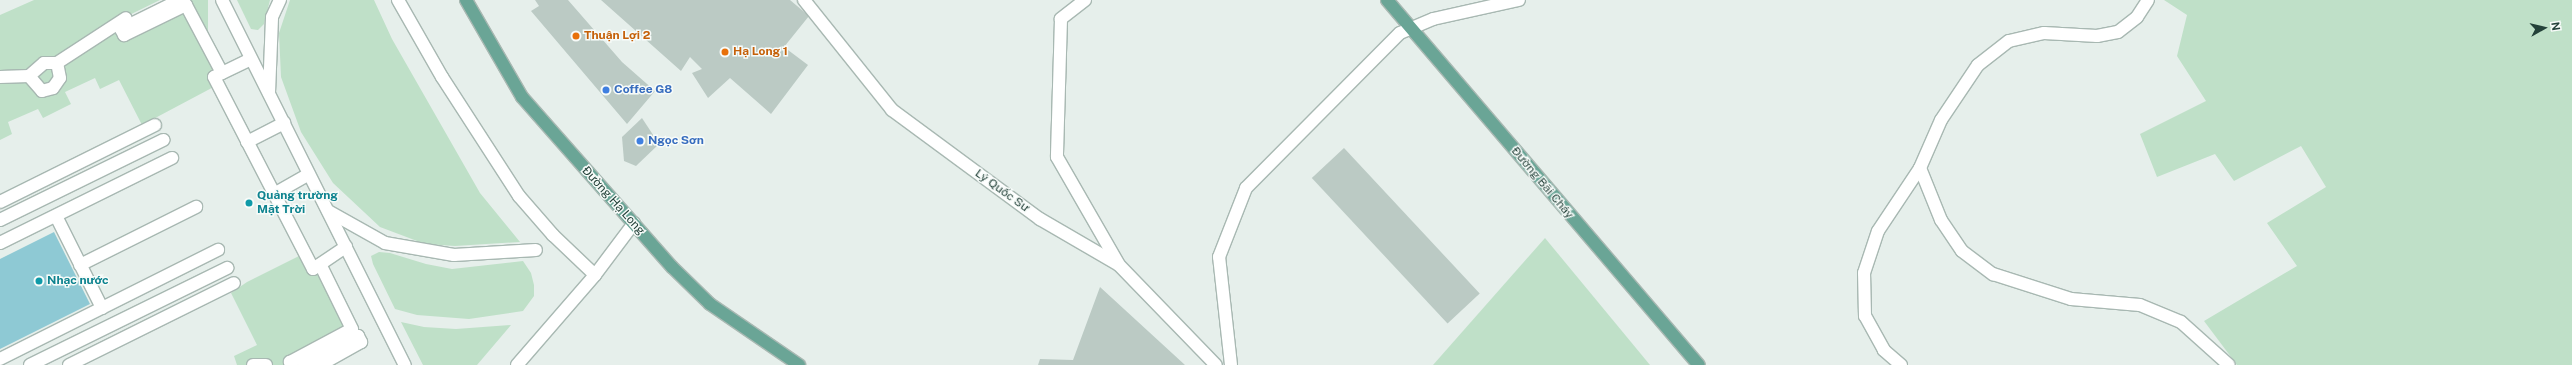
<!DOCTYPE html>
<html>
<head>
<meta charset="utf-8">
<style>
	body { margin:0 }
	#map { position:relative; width:2572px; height:365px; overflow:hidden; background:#e6efeb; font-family:"Public Sans",sans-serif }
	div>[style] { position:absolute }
	.green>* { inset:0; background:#bfe0c8; transform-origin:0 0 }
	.water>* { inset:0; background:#8ec9d4 }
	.building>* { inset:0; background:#bbcac4; transform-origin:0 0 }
	.roads { filter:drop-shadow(1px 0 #a8b8b2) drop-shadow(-1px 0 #a8b8b2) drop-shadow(0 1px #a8b8b2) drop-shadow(0 -1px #a8b8b2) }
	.minor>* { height:12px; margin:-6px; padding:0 6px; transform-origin:6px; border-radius:6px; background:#fff }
	.major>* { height:12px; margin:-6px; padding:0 6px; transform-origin:6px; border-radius:6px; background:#6aa596 }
	.dots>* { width:11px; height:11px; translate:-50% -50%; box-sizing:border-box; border:2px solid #f7fbf9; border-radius:50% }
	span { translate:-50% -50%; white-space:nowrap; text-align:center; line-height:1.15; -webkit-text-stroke:3px #f7fbf9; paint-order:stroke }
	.food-label { font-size:12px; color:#c56008; font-weight:700 }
	.left { translate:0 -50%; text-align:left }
	.shop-label { font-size:12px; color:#366cbe; font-weight:700 }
	.street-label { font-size:12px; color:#24423a }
	.culture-label { font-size:12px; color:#0d838f; font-weight:700 }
	.north { position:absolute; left:2524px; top:8px; width:40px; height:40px; -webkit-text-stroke:3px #f7fbf9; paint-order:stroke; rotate:82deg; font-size:11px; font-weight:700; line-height:16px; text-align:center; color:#24423a }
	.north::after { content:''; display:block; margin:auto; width:14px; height:18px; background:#24423a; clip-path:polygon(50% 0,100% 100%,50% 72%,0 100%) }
</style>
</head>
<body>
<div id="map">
	<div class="green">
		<div style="clip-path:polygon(34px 0,160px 0,115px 22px,125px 42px,187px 11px,223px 82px,142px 125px,119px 80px,100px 89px,95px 78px,65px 92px,71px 104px,43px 118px,38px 109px,8px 122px,12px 134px,0 140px,0 15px)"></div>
		<div style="left:192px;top:0;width:16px;height:60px"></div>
		<div style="clip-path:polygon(237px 0,270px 0,264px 24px,258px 30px,251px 29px)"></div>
		<div style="clip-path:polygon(290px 0,374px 0,392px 39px,480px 193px,520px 242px,455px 246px,425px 244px,380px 227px,333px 183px,301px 132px,281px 77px,279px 33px)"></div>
		<div style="clip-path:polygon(2164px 0,2572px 0,2572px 365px,2237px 365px,2204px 321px,2297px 266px,2267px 223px,2326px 187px,2301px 146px,2234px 181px,2215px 154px,2157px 177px,2140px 134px,2206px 101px,2177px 56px,2187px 15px)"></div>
		<div style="clip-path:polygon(1545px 238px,1650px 365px,1433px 365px)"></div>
		<div style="clip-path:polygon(309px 251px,348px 329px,289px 365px,237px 365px,234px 356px,257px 345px,231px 293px,247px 282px)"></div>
		<div style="clip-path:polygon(379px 252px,390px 253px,426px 264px,452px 269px,523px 261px,531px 273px,534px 285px,534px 296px,523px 311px,469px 319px,417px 315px,395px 309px,373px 264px,371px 256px)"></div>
		<div style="clip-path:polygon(401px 322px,424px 327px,456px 329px,511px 325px,477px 365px,423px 365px)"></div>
	</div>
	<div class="water">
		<div style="clip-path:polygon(54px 232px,90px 304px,0 349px,0 259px)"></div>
	</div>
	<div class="building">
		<div style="clip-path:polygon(535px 0,568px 0,622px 62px,655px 91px,627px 124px,531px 11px,539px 6px)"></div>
		<div style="clip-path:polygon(601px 0,790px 0,809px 16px,784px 47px,808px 65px,771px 114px,730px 78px,708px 98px,692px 73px,702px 69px,690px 57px,681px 71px)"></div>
		<div style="clip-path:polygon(642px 118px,659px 144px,636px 166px,624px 161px,622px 137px)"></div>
		<div style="left:1344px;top:148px;width:199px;height:44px;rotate:47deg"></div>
		<div style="clip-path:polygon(1100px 287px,1185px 365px,1038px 365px,1040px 359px,1073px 360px)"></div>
	</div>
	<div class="roads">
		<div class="minor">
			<div style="left:180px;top:0;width:66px;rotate:153.8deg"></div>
			<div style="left:121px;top:29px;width:7px;rotate:63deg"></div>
			<div style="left:124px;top:35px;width:69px;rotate:-25.8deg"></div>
			<div style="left:186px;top:5px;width:77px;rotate:62.1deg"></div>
			<div style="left:222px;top:0;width:408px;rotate:63.4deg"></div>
			<div style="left:398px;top:0;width:89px;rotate:60.3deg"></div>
			<div style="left:442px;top:77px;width:142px;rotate:57.1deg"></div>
			<div style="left:519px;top:196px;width:52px;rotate:48.9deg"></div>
			<div style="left:553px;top:235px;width:58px;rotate:43.6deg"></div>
			<div style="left:804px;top:0;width:141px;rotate:51.3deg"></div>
			<div style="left:892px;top:110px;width:184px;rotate:36.4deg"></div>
			<div style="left:1040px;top:219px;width:91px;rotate:30.2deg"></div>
			<div style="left:1119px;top:265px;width:139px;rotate:45.9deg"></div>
			<div style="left:1085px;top:0;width:31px;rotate:142deg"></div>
			<div style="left:1061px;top:19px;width:138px;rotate:91.7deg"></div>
			<div style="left:1057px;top:157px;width:122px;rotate:60.1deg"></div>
			<div style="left:251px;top:59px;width:41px;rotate:154.1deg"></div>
			<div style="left:214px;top:77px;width:216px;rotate:62.7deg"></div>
			<div style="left:313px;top:269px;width:40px;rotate:-34deg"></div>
			<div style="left:29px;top:76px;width:20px;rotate:-41deg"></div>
			<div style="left:44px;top:63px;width:13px"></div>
			<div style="left:0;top:77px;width:29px;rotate:-2deg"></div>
			<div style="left:29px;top:76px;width:20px;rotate:49deg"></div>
			<div style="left:42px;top:91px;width:11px;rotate:-15deg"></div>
			<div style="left:53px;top:88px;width:12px;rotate:-55deg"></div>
			<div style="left:60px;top:78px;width:15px;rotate:-101deg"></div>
			<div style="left:57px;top:63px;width:82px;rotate:-33.1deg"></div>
			<div style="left:269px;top:93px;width:76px;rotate:-87.7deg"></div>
			<div style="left:272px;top:17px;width:19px;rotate:-65deg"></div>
			<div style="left:247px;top:142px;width:42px;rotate:-27.2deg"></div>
			<div style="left:1920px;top:168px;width:56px;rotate:68deg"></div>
			<div style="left:1941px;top:220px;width:37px;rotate:56deg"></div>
			<div style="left:1962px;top:251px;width:39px;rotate:37deg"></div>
			<div style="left:1993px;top:274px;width:82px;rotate:17.8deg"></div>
			<div style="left:2071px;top:299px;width:69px;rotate:5deg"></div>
			<div style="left:2140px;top:305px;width:44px;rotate:22.5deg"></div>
			<div style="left:2181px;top:322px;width:64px;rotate:41.9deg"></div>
			<div style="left:274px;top:194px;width:40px;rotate:-29.7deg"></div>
			<div style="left:0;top:202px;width:173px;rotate:-26.4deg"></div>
			<div style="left:328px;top:211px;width:65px;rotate:29.3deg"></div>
			<div style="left:385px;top:243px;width:70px;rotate:9.9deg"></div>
			<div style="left:454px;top:255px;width:82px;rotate:-3.5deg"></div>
			<div style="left:56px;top:216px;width:103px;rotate:63.4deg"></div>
			<div style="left:0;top:220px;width:182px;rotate:-26.1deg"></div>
			<div style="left:0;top:243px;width:192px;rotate:-26.3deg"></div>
			<div style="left:80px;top:265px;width:130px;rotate:-26.6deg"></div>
			<div style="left:0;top:359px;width:244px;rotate:-26.6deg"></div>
			<div style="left:304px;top:364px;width:61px;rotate:-27.4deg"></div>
			<div style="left:358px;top:336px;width:7px;rotate:63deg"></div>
			<div style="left:361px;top:342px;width:47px;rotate:150.7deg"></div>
			<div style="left:30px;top:365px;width:220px;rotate:-26.2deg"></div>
			<div style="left:69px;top:365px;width:184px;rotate:-26.4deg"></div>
			<div style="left:253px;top:365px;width:13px"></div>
			<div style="left:292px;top:365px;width:4px;rotate:-124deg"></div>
			<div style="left:290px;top:362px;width:70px;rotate:-28deg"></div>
			<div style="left:352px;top:329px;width:72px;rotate:-116.2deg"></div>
			<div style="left:517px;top:365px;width:119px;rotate:-49.1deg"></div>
			<div style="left:595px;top:275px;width:65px;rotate:-53.1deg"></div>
			<div style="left:1231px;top:365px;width:109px;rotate:-96.3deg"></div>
			<div style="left:1219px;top:257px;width:74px;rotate:-68.6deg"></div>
			<div style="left:1246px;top:188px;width:218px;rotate:-45.2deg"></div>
			<div style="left:1400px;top:33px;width:36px;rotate:-23deg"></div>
			<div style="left:1433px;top:19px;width:88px;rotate:-12.5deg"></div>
			<div style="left:1901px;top:365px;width:23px;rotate:-139deg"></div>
			<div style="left:1884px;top:350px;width:39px;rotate:-119deg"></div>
			<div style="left:1865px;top:316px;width:43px;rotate:-91.3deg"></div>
			<div style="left:1864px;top:273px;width:44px;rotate:-71.6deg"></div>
			<div style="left:1878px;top:231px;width:76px;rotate:-56.3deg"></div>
			<div style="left:1920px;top:168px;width:52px;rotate:-66.4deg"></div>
			<div style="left:1941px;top:120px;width:66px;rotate:-56.1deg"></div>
			<div style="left:1978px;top:65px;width:39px;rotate:-38deg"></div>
			<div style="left:2009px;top:41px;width:36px;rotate:-13deg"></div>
			<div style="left:2044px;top:33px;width:53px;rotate:3.2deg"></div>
			<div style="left:2097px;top:36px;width:21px;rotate:-11deg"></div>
			<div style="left:2118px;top:32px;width:24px;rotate:-38deg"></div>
			<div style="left:2137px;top:17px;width:20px;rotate:-57deg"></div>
		</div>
		<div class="major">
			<div style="left:466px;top:0;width:112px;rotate:60deg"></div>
			<div style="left:522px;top:97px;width:227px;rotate:48.6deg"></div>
			<div style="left:672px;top:267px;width:53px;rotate:44.2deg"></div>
			<div style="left:710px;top:304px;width:108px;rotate:34.4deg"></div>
			<div style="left:1387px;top:0;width:480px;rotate:49.5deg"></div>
		</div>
	</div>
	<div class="dots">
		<div style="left:576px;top:36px;background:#e8710a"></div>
		<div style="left:725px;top:52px;background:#e8710a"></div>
		<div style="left:606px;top:90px;background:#3f7fe0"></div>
		<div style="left:640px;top:141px;background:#3f7fe0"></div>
		<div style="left:249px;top:203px;background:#0f9aa8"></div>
		<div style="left:39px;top:281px;background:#0f9aa8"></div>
	</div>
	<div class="food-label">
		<span class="left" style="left:584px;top:36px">Thuận Lợi 2</span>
		<span class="left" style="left:733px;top:52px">Hạ Long 1</span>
	</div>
	<div class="shop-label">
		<span class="left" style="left:614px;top:90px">Coffee G8</span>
		<span class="left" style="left:648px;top:141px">Ngọc Sơn</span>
	</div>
	<div class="street-label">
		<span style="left:1542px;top:183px;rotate:50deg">Đường Bãi Cháy</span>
		<span style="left:1002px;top:191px;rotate:36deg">Lý Quốc Sư</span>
		<span style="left:613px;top:201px;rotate:48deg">Đường Hạ Long</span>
	</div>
	<div class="culture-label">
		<span class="left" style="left:257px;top:203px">Quảng trường<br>Mặt Trời</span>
		<span class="left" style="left:47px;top:281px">Nhạc nước</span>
	</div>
	<div class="north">N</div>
</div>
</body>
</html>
